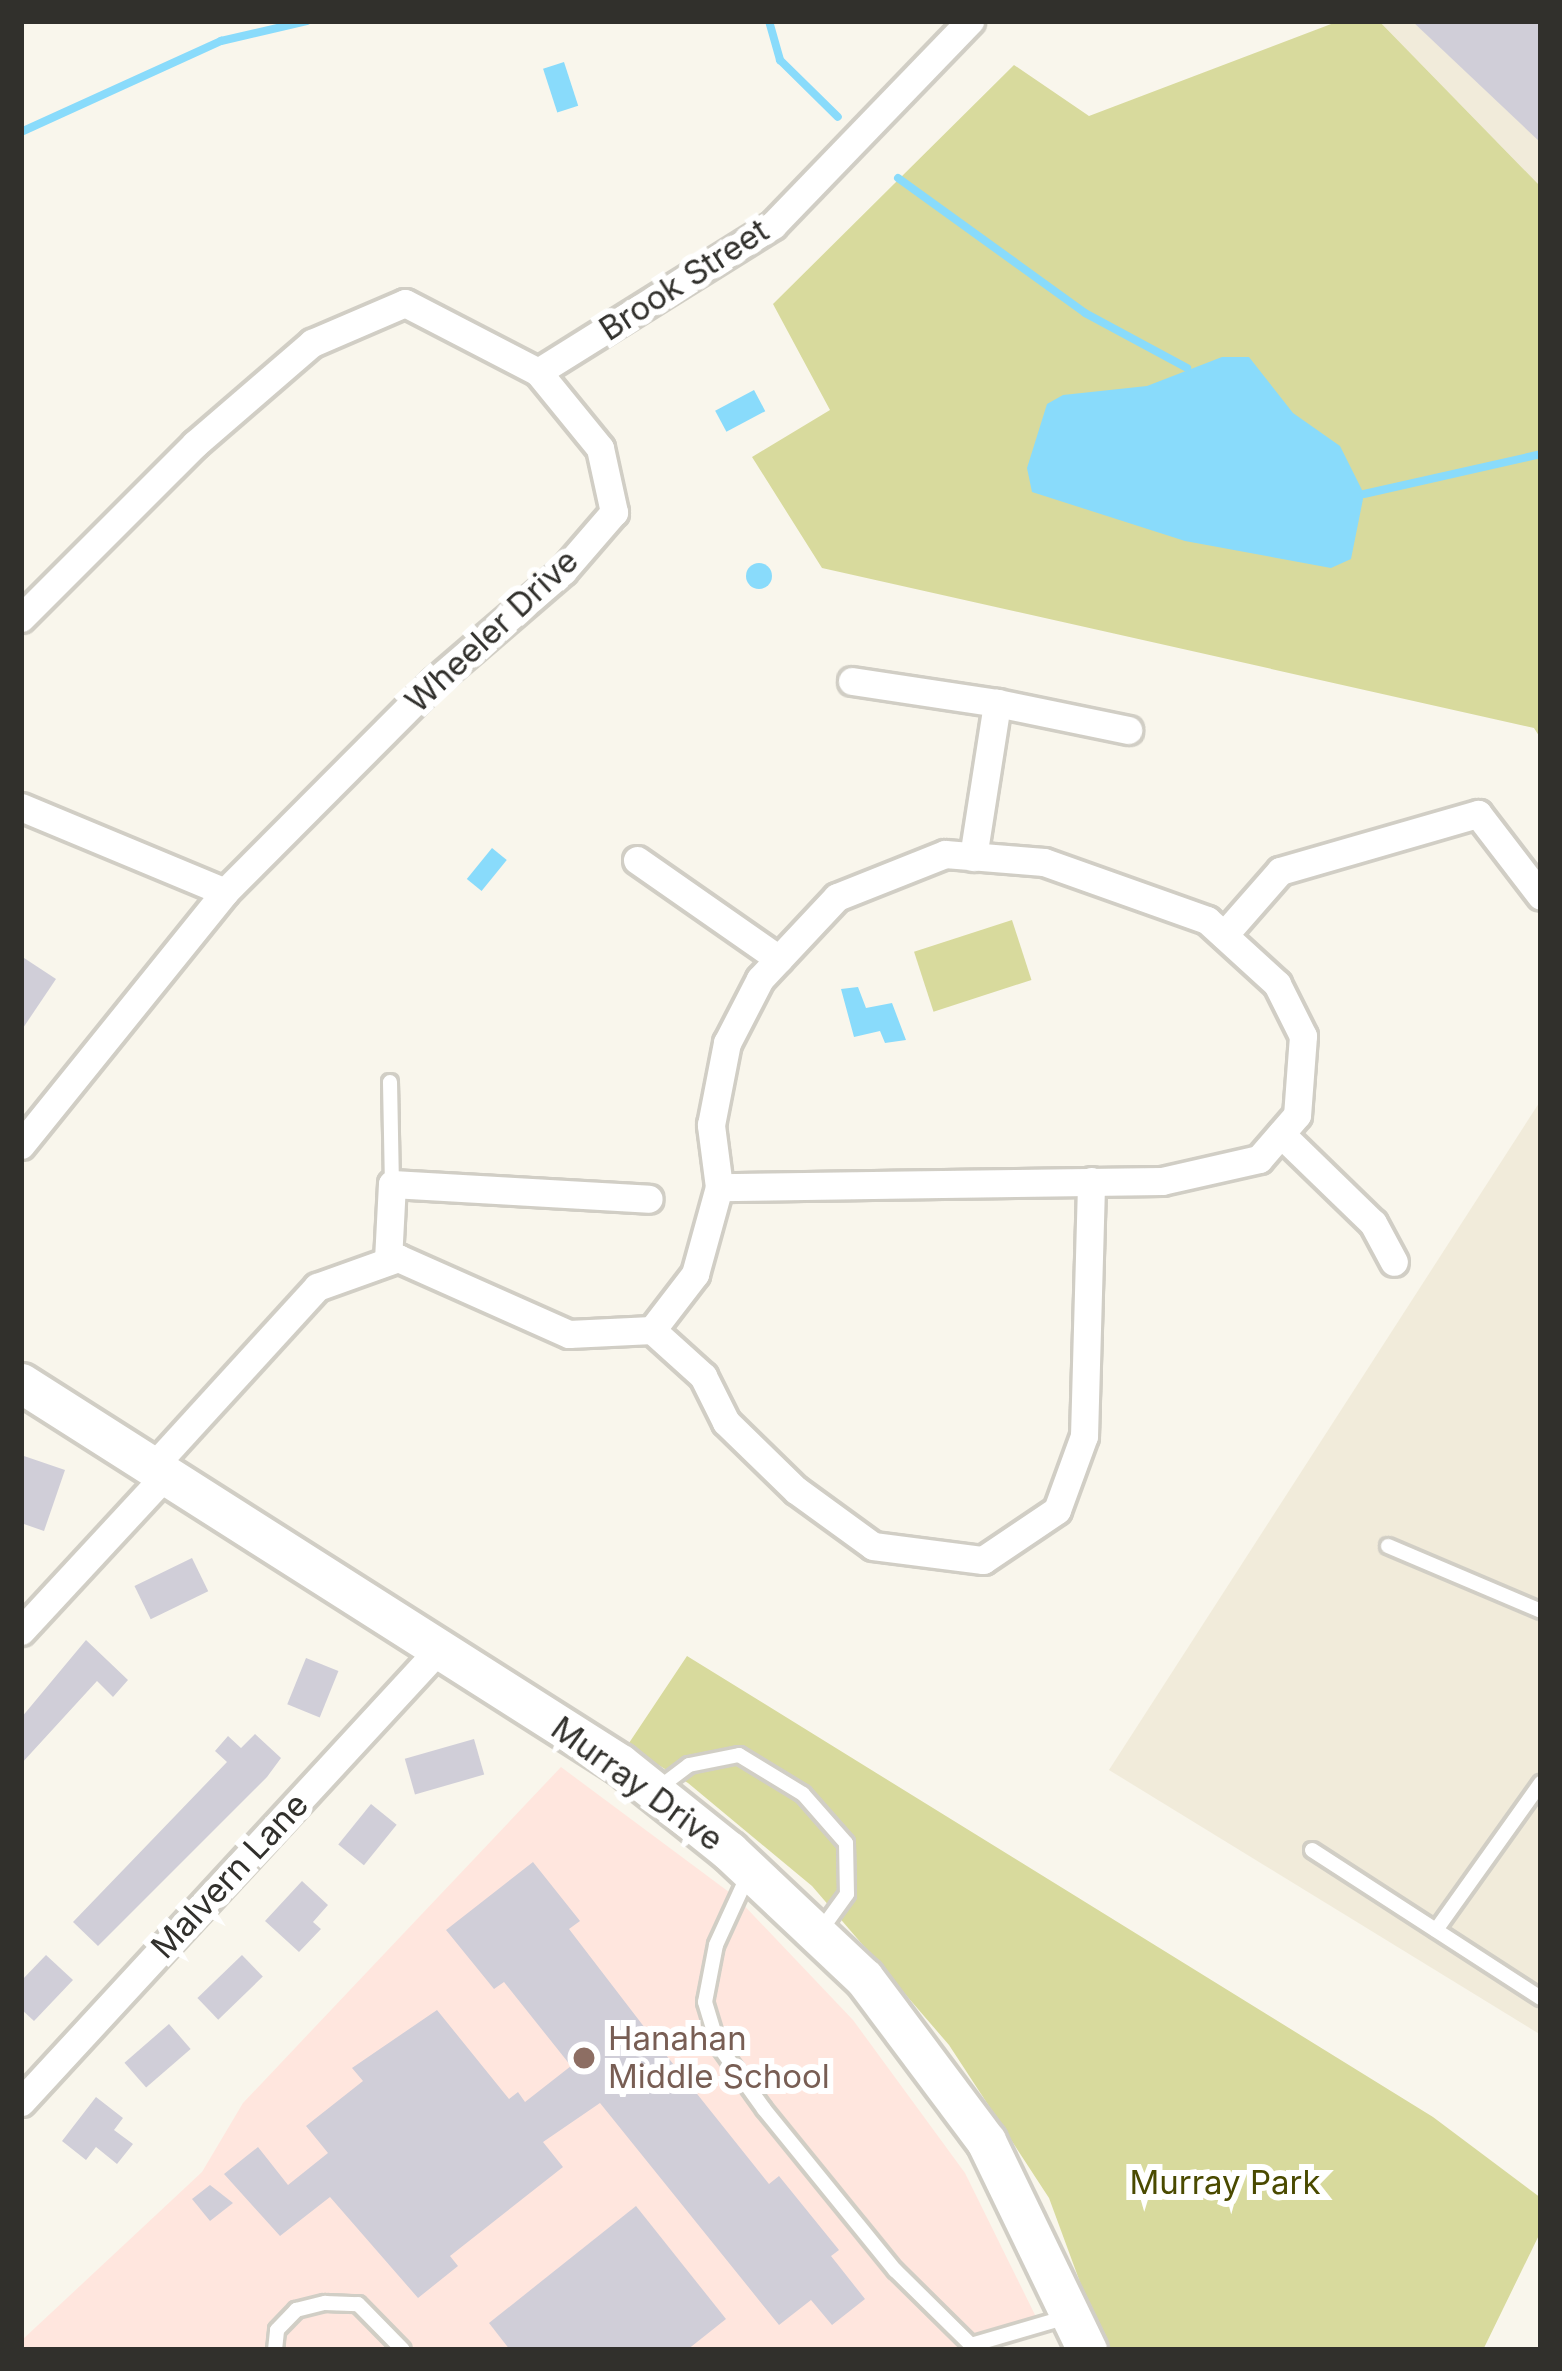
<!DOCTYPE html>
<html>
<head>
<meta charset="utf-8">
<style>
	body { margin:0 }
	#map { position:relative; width:1562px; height:2371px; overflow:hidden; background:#f9f6ec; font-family:Inter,sans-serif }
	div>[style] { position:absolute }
	.built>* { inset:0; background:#f1ebda }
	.education>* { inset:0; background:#ffe6de }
	.green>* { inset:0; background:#d8da9d; transform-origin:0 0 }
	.water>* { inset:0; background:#89dbfb; transform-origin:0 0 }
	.round { border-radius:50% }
	.stream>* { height:8px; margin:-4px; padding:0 4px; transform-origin:4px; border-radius:4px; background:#89dbfb }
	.building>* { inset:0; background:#d0ced8; transform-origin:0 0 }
	.roads { filter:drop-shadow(3px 0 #d1cec5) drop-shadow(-3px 0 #d1cec5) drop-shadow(0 3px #d1cec5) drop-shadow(0 -3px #d1cec5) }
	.lane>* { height:14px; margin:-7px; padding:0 7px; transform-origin:7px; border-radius:7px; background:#fff }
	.street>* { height:27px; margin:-13.5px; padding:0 13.5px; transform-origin:13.5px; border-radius:13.5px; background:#fff }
	.secondary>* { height:39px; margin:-19.5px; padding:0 19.5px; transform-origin:19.5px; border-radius:19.5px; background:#fff }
	.dots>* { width:33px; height:33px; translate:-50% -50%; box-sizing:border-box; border:6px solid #fff; border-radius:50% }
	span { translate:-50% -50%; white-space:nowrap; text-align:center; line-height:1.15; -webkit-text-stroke:12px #fff; paint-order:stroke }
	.street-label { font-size:33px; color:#31302c }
	.education-label { font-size:33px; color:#785e54 }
	.left { translate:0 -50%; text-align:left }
	.park-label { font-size:33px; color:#4a4a00 }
	.frame { position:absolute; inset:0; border:24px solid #31302c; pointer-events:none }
</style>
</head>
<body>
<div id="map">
	<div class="built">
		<div style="clip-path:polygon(1379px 21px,1541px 21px,1541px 187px)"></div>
		<div style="clip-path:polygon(1541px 1100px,1541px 2035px,1109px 1770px)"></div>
	</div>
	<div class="education">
		<div style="clip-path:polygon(561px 1767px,737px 1898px,853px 2020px,965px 2173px,1040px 2325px,963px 2350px,21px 2350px,21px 2341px,202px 2172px,243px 2103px)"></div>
	</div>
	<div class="green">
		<div style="clip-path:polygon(1339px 21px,1379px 21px,1541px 187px,1541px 739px,1534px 728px,822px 568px,752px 457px,830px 410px,773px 304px,1014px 65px,1089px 116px)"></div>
		<div style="left:1012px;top:920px;width:63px;height:103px;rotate:72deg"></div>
		<div style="clip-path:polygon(687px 1656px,1433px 2117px,1541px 2198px,1541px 2231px,1483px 2350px,1105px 2350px,1049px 2198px,949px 2045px,812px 1886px,688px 1783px,627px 1746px)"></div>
	</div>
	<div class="water">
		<div style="left:564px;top:62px;width:46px;height:22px;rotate:72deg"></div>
		<div style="clip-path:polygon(1222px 357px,1249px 357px,1293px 413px,1340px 446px,1364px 494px,1351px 559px,1331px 568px,1185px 541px,1032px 492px,1027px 468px,1047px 404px,1063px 395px,1147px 386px)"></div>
		<div style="left:754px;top:390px;width:24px;height:44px;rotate:62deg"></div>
		<div class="round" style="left:746px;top:563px;width:26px;height:26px"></div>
		<div style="left:492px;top:848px;width:19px;height:40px;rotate:39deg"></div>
		<div style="clip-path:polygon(858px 987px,866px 1008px,892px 1003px,906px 1040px,885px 1043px,880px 1031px,854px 1037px,841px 989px)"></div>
	</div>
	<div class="stream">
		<div style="left:769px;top:21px;width:41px;rotate:74.2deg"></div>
		<div style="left:780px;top:60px;width:81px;rotate:44.5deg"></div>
		<div style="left:21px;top:132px;width:220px;rotate:-24.5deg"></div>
		<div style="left:221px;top:41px;width:88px;rotate:-13.1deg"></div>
		<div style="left:898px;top:178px;width:231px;rotate:35.8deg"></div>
		<div style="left:1085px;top:313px;width:116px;rotate:28.3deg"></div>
		<div style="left:1364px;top:494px;width:181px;rotate:-12.7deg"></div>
	</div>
	<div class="building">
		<div style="clip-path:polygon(1412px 21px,1541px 21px,1541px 143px)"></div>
		<div style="clip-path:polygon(21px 956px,56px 979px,21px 1031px)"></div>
		<div style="clip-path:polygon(21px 1455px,65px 1470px,44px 1531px,21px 1523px)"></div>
		<div style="left:192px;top:1558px;width:37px;height:64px;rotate:64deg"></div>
		<div style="clip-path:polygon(86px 1640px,128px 1680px,113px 1697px,97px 1681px,21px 1764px,21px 1718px)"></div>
		<div style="left:306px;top:1658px;width:35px;height:50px;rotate:22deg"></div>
		<div style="clip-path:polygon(255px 1734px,281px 1758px,267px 1777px,98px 1946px,73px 1922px,227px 1762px,215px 1751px,228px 1736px,241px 1748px)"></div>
		<div style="left:474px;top:1739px;width:37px;height:72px;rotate:74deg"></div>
		<div style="left:371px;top:1804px;width:33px;height:52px;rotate:39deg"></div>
		<div style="clip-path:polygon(533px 1862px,580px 1921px,569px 1929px,658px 2045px,769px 2184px,779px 2176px,839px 2250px,831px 2256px,865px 2299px,832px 2325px,811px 2300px,779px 2325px,600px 2103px,543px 2142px,563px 2167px,450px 2256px,458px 2266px,418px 2298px,330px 2197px,280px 2236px,224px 2174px,258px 2147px,288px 2185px,328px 2153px,306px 2126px,363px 2081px,352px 2068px,437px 2010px,509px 2099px,518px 2092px,525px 2102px,571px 2066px,504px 1982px,494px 1989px,446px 1930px)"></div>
		<div style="clip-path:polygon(302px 1881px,328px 1905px,313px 1922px,321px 1929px,299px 1952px,265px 1921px)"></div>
		<div style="clip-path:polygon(46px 1955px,73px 1980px,34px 2021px,21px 2009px,21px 1981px)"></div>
		<div style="left:242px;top:1955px;width:30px;height:62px;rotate:46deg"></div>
		<div style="left:169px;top:2024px;width:33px;height:59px;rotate:49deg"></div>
		<div style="clip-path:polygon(96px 2097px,123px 2118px,114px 2130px,133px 2144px,117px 2164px,96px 2147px,86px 2160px,62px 2141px)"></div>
		<div style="clip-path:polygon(210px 2185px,233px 2203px,210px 2221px,192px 2199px)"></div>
		<div style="clip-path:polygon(636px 2206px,726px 2319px,687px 2350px,510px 2350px,489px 2323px)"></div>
	</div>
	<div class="roads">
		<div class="lane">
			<div style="left:390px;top:1082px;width:102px;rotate:88.9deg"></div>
			<div style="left:1388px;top:1546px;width:166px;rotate:23deg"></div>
			<div style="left:656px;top:1790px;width:41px;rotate:-37.1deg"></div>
			<div style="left:689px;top:1765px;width:51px;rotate:-11.3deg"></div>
			<div style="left:739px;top:1755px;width:75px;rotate:31.4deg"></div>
			<div style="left:803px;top:1794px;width:65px;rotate:48.7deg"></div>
			<div style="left:846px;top:1843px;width:51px;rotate:88.9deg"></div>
			<div style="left:847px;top:1894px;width:44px;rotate:125.8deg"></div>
			<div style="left:1312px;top:1850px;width:273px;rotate:32.9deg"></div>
			<div style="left:748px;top:1875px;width:77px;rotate:114.6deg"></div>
			<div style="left:716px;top:1945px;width:58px;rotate:100.9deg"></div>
			<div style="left:705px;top:2002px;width:45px;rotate:73.2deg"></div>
			<div style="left:718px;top:2045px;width:79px;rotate:54.3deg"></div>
			<div style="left:764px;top:2109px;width:208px;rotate:50.9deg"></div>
			<div style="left:895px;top:2270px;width:107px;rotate:44.6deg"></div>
			<div style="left:971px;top:2345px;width:100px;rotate:-16.3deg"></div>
			<div style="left:1436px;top:1930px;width:181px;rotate:-54.5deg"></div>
			<div style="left:275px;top:2350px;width:20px;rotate:-84deg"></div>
			<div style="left:277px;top:2330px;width:28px;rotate:-46deg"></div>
			<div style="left:296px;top:2310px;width:30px;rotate:-14deg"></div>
			<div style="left:325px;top:2303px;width:33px;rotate:2deg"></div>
			<div style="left:358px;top:2304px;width:64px;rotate:45.6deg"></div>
		</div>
		<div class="street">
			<div style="left:538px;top:372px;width:277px;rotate:-32deg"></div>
			<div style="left:773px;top:225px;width:284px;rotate:-46deg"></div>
			<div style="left:21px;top:618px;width:246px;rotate:-45deg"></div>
			<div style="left:195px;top:444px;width:155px;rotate:-40.8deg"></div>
			<div style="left:312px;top:343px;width:101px;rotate:-23.3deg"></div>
			<div style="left:405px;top:303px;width:150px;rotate:27.4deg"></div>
			<div style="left:538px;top:372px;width:98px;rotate:50.8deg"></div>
			<div style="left:600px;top:448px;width:66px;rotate:77.7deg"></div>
			<div style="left:614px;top:512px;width:78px;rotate:130.8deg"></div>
			<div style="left:563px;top:571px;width:170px;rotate:139.3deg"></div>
			<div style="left:434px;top:682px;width:296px;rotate:134.9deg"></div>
			<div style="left:225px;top:892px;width:325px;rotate:128.9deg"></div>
			<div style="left:852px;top:681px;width:147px;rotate:8.6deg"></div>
			<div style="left:21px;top:807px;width:221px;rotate:22.6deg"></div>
			<div style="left:945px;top:854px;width:99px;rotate:4.6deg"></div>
			<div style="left:1044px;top:862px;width:173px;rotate:19.6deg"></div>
			<div style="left:1207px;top:920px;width:95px;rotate:42.4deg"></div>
			<div style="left:1277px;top:984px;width:58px;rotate:63.4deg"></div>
			<div style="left:1303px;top:1036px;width:79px;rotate:94.3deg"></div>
			<div style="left:1297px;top:1115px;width:58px;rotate:130.8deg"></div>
			<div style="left:1259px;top:1159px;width:99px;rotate:167.2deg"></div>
			<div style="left:1162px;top:1181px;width:443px;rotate:179.2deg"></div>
			<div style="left:719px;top:1187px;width:63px;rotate:-97.4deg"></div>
			<div style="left:711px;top:1125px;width:84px;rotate:-79deg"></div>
			<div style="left:727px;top:1043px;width:72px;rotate:-62.7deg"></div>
			<div style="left:760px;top:979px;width:112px;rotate:-46.8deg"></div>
			<div style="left:837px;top:897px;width:116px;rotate:-21.7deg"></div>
			<div style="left:973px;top:857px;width:156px;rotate:-81.1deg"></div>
			<div style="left:997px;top:703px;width:134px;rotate:11.6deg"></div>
			<div style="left:637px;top:860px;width:173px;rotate:34.9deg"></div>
			<div style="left:1224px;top:935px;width:85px;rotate:-48.8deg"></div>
			<div style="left:1280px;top:871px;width:206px;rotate:-16.1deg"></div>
			<div style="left:1478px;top:814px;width:103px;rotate:52.5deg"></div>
			<div style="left:1281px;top:1134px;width:128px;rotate:44.1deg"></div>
			<div style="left:1373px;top:1223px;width:44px;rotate:61.7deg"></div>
			<div style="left:388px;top:1260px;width:76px;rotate:-87deg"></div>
			<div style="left:392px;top:1184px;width:257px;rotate:3.3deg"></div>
			<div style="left:652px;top:1330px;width:71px;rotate:-52.5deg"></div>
			<div style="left:695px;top:1274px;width:90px;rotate:-74.6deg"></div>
			<div style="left:150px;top:1470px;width:248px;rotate:-47.6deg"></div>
			<div style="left:317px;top:1287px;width:86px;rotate:-19.7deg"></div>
			<div style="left:398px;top:1258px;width:187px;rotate:24deg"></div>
			<div style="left:569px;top:1334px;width:83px;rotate:-2.8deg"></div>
			<div style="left:652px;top:1330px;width:69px;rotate:42deg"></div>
			<div style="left:703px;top:1376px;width:51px;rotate:63.4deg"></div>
			<div style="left:726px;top:1422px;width:98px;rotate:44.2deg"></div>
			<div style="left:796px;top:1490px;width:95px;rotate:36deg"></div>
			<div style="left:873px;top:1546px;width:111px;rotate:7.3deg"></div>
			<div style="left:983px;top:1560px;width:89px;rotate:-34deg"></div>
			<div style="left:1057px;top:1510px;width:79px;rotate:-70deg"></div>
			<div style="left:1084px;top:1436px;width:255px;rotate:-88.4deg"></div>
			<div style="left:21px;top:1631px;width:207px;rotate:-47.2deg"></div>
			<div style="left:21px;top:2102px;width:616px;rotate:-47.3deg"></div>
		</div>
		<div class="secondary">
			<div style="left:21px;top:1383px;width:710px;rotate:32.46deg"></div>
			<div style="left:620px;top:1764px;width:139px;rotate:38.6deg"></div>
			<div style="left:729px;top:1851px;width:185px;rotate:43.3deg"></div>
			<div style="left:864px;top:1978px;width:204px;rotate:53.2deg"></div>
			<div style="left:986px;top:2141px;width:232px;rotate:64.2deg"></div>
		</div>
	</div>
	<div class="dots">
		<div style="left:584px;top:2058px;background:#8d6e63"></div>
	</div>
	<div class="street-label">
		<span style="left:684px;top:280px;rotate:-33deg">Brook Street</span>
		<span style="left:492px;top:631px;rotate:-43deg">Wheeler Drive</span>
		<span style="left:637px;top:1784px;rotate:36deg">Murray Drive</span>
		<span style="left:230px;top:1876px;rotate:-47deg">Malvern Lane</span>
	</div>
	<div class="education-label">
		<span class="left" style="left:608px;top:2058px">Hanahan<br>Middle School</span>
	</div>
	<div class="park-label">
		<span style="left:1225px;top:2183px">Murray Park</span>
	</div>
	<div class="frame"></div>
</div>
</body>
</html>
